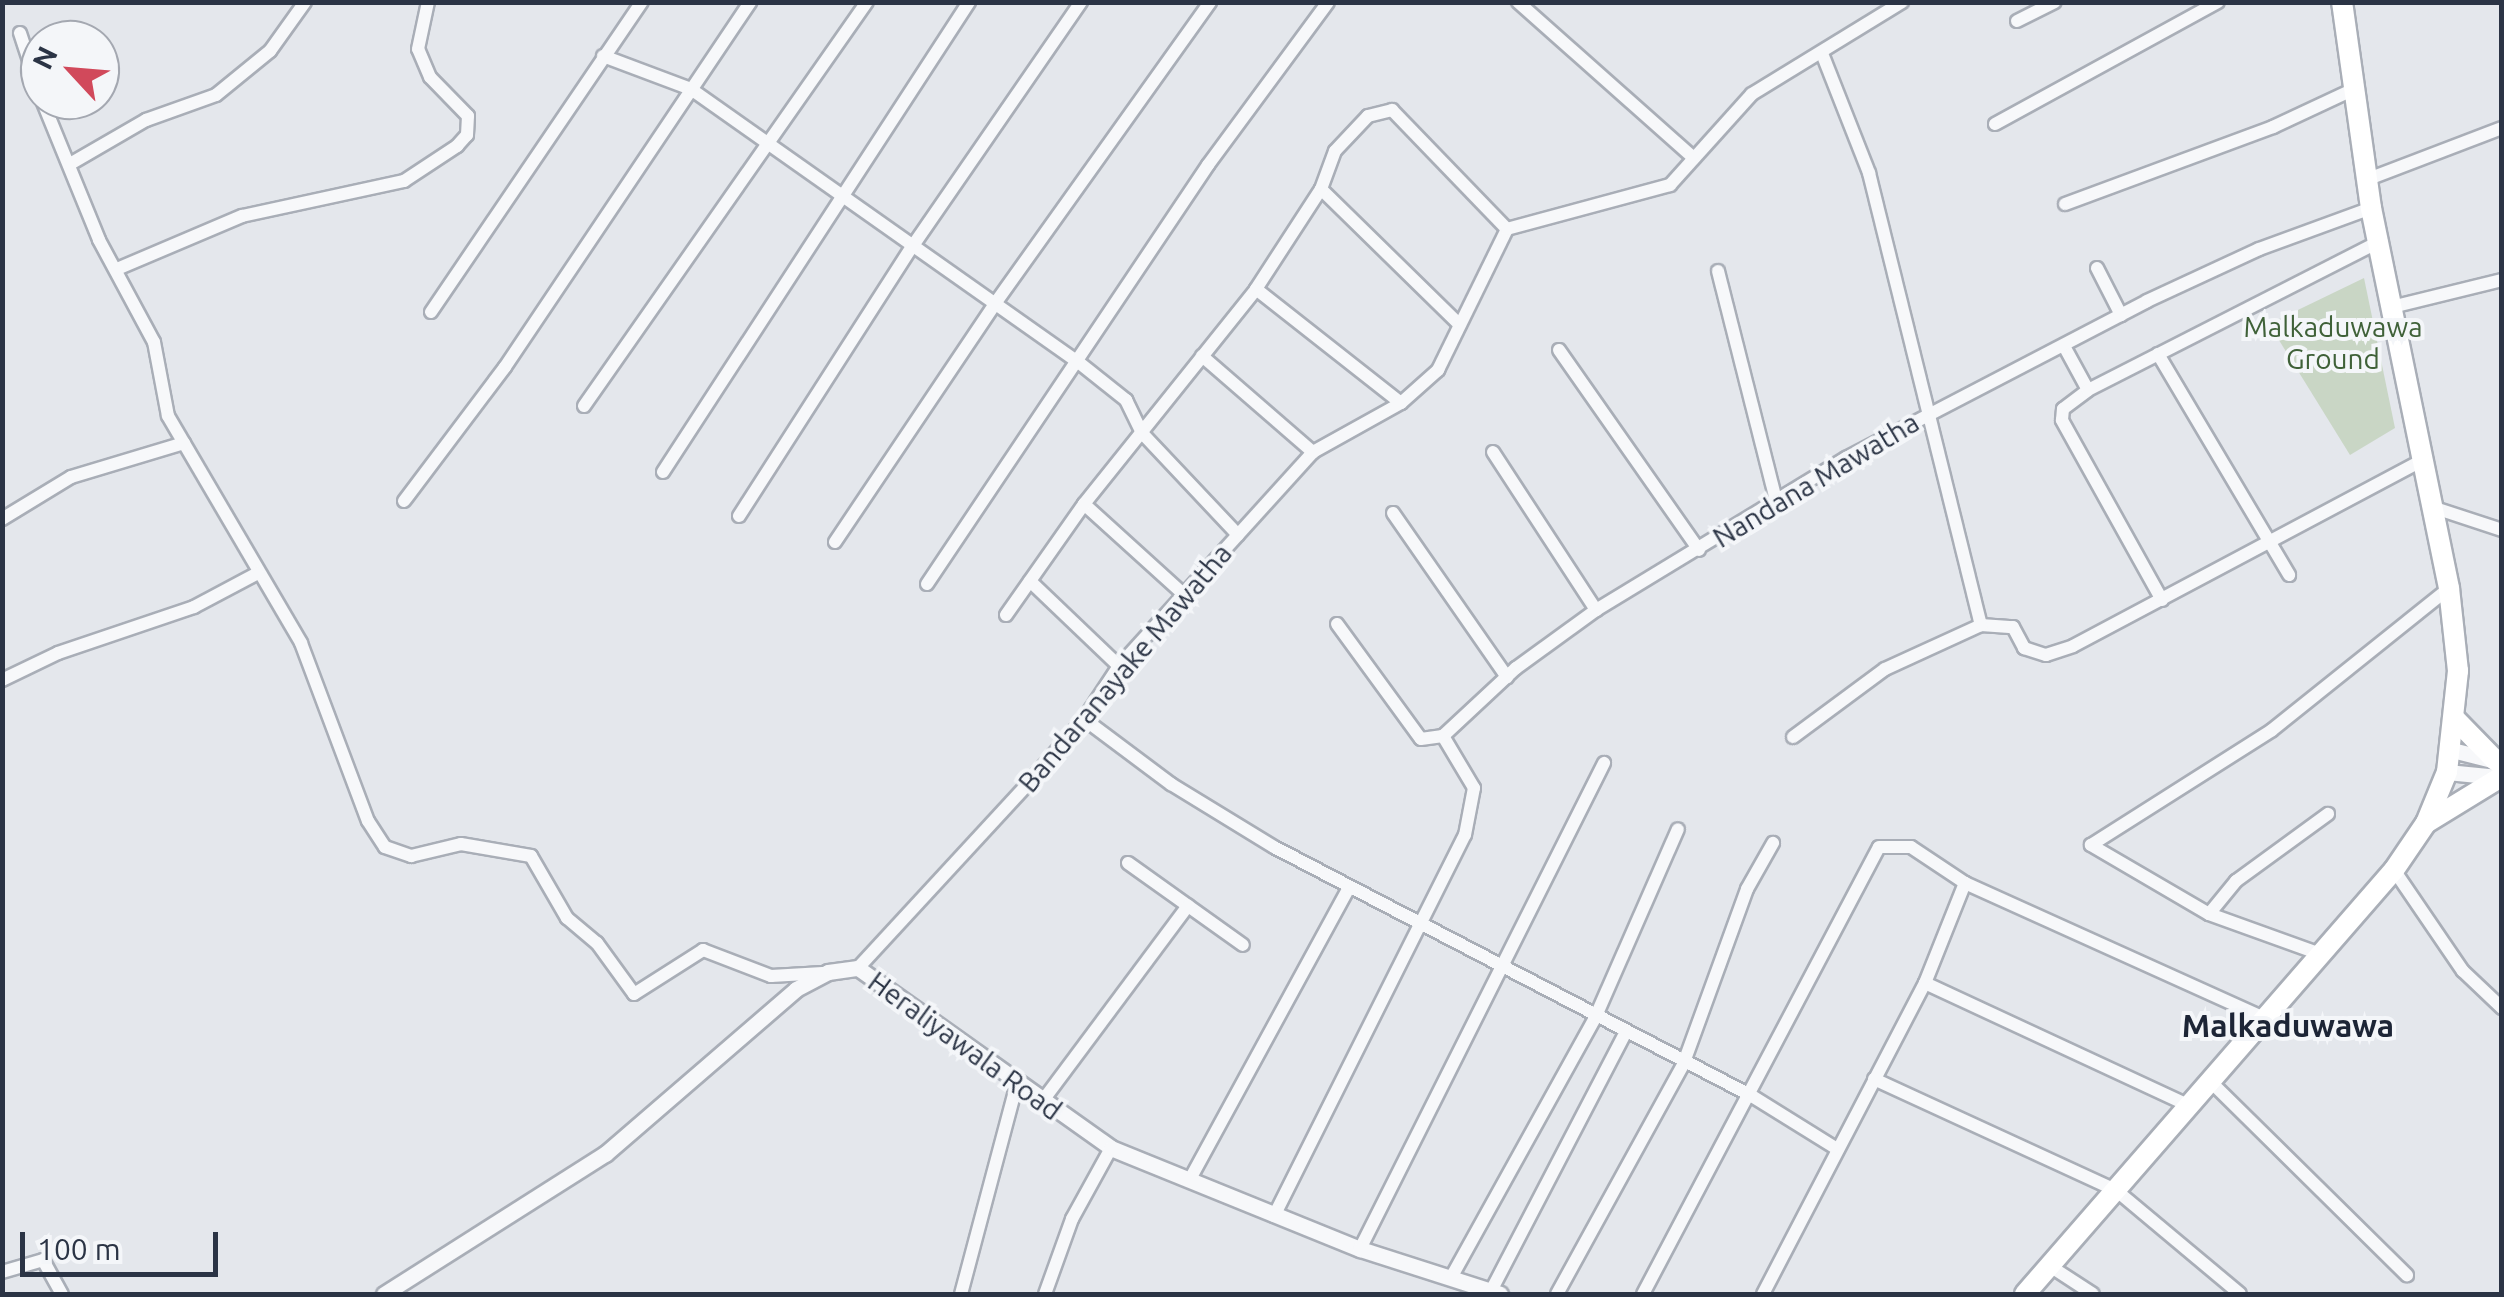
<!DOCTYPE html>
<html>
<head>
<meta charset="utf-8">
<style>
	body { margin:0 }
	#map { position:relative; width:2504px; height:1297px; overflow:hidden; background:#e4e7ec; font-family:Ubuntu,sans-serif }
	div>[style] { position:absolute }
	.green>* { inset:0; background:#c9d6c5 }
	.roads { filter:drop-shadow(2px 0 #a9aeb7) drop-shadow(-2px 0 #a9aeb7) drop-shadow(0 2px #a9aeb7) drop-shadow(0 -2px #a9aeb7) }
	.minor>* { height:12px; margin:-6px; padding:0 6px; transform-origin:6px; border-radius:6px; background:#f7f8fa }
	.tertiary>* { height:15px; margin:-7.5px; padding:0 7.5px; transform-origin:7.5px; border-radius:7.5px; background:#f7f8fa }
	.primary>* { height:20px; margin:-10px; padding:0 10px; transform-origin:10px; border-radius:10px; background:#fff }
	span { translate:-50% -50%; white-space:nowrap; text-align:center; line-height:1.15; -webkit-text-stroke:8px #f4f6f9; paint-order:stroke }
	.park-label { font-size:28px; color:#3f6138 }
	.street-label { font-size:28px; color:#2b3445 }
	.quarter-label { font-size:32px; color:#1d2536; font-weight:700 }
	.frame { position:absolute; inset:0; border:5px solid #2b3445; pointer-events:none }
	.north { position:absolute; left:20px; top:20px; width:100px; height:100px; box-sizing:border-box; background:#f4f6f9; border:2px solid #a4a8b1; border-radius:50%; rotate:296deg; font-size:28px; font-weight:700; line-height:40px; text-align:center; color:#2b3445 }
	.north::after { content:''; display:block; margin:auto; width:35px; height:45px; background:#d1495b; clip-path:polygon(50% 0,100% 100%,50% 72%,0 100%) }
	.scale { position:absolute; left:20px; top:1232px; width:198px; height:45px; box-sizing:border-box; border:5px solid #2b3445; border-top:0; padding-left:12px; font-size:30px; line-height:35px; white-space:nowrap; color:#2b3445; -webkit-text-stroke:8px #f4f6f9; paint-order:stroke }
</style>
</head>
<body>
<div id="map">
	<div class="green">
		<div style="clip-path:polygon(2364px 278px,2395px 428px,2350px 455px,2269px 324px)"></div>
	</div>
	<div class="roads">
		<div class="minor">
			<div style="left:1518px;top:2px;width:235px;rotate:41.6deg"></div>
			<div style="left:2017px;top:21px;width:42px;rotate:-26.6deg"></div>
			<div style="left:20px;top:33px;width:64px;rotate:71.8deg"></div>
			<div style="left:603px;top:56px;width:94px;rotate:20.6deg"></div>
			<div style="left:691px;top:89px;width:472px;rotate:35.2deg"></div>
			<div style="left:1077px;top:361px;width:63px;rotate:38.5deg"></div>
			<div style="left:1126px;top:400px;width:37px;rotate:64deg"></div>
			<div style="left:1142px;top:433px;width:140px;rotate:46.7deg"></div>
			<div style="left:1823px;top:56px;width:126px;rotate:68.5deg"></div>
			<div style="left:1869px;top:173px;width:466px;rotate:76.1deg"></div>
			<div style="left:1981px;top:625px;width:32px;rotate:4deg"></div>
			<div style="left:2013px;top:627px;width:24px;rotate:62deg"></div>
			<div style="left:2024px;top:648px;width:23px;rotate:18deg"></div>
			<div style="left:2046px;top:655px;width:28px;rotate:-18deg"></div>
			<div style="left:2073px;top:646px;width:396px;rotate:-28deg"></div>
			<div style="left:42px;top:100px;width:151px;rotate:67.8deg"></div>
			<div style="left:99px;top:240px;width:116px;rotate:61.7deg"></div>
			<div style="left:154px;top:342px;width:75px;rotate:79.3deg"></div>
			<div style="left:168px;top:416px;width:263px;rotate:59.6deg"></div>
			<div style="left:301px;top:643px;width:190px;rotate:69.4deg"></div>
			<div style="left:368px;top:821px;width:31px;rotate:57deg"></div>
			<div style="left:385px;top:847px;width:28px;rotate:19deg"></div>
			<div style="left:411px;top:856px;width:51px;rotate:-13.5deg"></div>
			<div style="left:461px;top:844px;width:71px;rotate:9.7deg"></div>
			<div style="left:531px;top:856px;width:72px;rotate:59.9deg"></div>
			<div style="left:567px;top:918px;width:39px;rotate:40deg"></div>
			<div style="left:597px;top:943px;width:63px;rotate:54deg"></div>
			<div style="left:634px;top:994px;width:82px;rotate:-32.5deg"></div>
			<div style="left:703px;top:950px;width:73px;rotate:20.9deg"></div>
			<div style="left:771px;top:976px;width:52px;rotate:-3.3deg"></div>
			<div style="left:1995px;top:124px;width:254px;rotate:-28.7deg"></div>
			<div style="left:70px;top:164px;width:88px;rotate:-30.1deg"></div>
			<div style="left:146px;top:120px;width:74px;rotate:-19.7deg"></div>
			<div style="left:216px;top:95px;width:70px;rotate:-39.2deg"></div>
			<div style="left:270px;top:51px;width:60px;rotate:-54.5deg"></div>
			<div style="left:2371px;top:178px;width:140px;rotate:-20.9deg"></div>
			<div style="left:1321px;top:189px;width:193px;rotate:44.4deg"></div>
			<div style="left:2065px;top:204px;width:222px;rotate:-20.3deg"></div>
			<div style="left:2273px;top:127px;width:89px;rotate:-25.1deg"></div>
			<div style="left:2097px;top:268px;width:53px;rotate:62.9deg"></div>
			<div style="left:117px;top:269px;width:136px;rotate:-23deg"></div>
			<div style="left:242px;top:216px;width:166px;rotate:-12.2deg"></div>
			<div style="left:404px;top:181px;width:64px;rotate:-33.4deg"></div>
			<div style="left:457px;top:146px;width:15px;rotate:-48deg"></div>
			<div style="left:467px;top:135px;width:19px;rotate:-87deg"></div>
			<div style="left:468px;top:116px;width:54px;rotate:-134.3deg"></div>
			<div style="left:430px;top:77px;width:30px;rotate:-113deg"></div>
			<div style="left:418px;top:49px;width:48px;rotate:-78deg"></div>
			<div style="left:1718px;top:271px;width:237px;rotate:75.8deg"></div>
			<div style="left:1256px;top:289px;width:184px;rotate:38.2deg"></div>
			<div style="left:2392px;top:307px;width:113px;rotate:-13.8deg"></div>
			<div style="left:431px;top:312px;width:375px;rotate:-55.8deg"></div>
			<div style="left:2064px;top:346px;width:50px;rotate:61.4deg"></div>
			<div style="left:1559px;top:350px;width:244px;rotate:55deg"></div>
			<div style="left:2158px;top:354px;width:257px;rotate:59.3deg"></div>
			<div style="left:1202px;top:356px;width:147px;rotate:40.9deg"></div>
			<div style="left:584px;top:406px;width:493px;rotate:-55deg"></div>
			<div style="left:1493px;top:452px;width:189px;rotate:56.9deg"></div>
			<div style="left:663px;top:472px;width:561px;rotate:-56.93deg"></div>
			<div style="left:404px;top:501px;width:168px;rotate:-53deg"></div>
			<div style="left:505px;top:367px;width:440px;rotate:-56.1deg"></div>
			<div style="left:1084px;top:504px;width:132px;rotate:42.2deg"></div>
			<div style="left:2435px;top:508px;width:71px;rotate:18.2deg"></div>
			<div style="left:1393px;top:513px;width:200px;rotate:55.2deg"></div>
			<div style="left:739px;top:516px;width:320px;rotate:-57.3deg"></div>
			<div style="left:912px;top:247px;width:298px;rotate:-55.4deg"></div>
			<div style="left:2px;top:519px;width:81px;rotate:-31.3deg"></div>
			<div style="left:71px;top:477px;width:118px;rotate:-16.7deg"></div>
			<div style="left:835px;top:542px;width:285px;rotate:-56.1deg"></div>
			<div style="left:994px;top:305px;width:372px;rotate:-54.5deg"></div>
			<div style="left:1030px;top:581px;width:123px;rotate:43.7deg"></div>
			<div style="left:927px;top:584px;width:505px;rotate:-56.15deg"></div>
			<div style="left:1208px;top:165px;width:202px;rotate:-53.6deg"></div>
			<div style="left:2162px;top:600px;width:206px;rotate:-119.1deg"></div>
			<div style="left:2062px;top:420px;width:11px;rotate:-85deg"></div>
			<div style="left:2063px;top:409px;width:31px;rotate:-37deg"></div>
			<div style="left:2088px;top:390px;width:329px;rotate:-27deg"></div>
			<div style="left:1006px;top:615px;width:136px;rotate:-54.9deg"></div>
			<div style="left:1084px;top:504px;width:275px;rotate:-51.3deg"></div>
			<div style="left:1256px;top:289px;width:119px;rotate:-57deg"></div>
			<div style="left:1321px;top:189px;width:40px;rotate:-69.8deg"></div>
			<div style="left:1335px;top:151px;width:48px;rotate:-46.7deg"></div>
			<div style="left:1368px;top:116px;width:25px;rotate:-14deg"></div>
			<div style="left:1392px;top:110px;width:165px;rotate:46deg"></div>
			<div style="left:1337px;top:624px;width:142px;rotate:53.9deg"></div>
			<div style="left:1421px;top:739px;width:22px;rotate:-8deg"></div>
			<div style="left:1443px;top:736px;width:100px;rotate:-43deg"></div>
			<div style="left:1516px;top:668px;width:99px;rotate:-35.9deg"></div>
			<div style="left:1596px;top:610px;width:293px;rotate:-31.3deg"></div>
			<div style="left:1846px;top:458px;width:339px;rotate:-27.5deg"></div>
			<div style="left:2147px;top:301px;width:123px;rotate:-24.9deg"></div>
			<div style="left:2259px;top:249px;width:119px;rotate:-20.1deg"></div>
			<div style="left:2px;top:680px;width:62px;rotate:-25.7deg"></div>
			<div style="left:58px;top:653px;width:144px;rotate:-18.7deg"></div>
			<div style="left:194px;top:607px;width:72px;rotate:-28deg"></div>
			<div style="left:1084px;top:719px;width:109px;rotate:36.8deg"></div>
			<div style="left:1171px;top:784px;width:121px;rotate:31.5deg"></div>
			<div style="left:1274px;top:847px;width:539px;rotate:27.52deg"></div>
			<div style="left:1752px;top:1096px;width:100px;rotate:31.9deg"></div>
			<div style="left:1793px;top:737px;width:114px;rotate:-36.5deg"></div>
			<div style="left:1885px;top:669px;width:106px;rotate:-24.6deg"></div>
			<div style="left:1128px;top:863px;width:141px;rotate:35.5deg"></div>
			<div style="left:2394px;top:870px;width:122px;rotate:55.7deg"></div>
			<div style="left:2463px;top:971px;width:54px;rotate:43.5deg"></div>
			<div style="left:2209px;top:914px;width:43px;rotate:-50.7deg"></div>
			<div style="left:2236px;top:881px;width:114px;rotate:-36.1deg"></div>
			<div style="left:2323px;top:955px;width:121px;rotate:-160.2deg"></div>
			<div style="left:2209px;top:914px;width:137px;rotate:-149.7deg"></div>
			<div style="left:2091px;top:845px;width:214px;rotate:-32.4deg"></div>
			<div style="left:2272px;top:730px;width:227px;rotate:-38.7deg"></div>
			<div style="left:858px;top:968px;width:251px;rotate:-47.3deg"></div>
			<div style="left:1028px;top:784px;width:86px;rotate:-49.3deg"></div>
			<div style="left:1084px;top:719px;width:64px;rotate:-56.6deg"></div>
			<div style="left:1119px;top:666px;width:289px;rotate:-47.8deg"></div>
			<div style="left:1313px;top:452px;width:101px;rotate:-29.1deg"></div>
			<div style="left:1401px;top:403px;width:50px;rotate:-41.7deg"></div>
			<div style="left:1438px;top:370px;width:157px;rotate:-63.9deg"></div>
			<div style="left:1507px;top:229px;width:169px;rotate:-15.1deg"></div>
			<div style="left:1670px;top:185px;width:122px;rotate:-48deg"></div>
			<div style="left:1752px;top:94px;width:176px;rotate:-31.5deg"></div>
			<div style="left:1925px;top:983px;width:292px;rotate:24.9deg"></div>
			<div style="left:1874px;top:1079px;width:268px;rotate:24.7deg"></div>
			<div style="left:2117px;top:1191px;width:160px;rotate:39.9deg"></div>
			<div style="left:2212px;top:1083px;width:274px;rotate:44.6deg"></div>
			<div style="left:1041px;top:1103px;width:246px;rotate:-53.3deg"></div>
			<div style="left:1189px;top:1181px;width:335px;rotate:-61.4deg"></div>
			<div style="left:1274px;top:1216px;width:426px;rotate:-63.4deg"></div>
			<div style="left:1465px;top:835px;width:48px;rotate:-79.2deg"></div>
			<div style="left:1474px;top:788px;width:61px;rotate:-120.8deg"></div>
			<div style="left:1360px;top:1249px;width:544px;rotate:-63.34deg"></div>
			<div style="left:2050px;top:1266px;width:51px;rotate:33.1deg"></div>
			<div style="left:2px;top:1272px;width:43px;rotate:-16.3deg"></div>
			<div style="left:43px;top:1260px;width:39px;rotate:61deg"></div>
			<div style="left:1452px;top:1276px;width:295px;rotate:-61deg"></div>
			<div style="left:1595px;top:1018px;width:206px;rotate:-66.3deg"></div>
			<div style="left:1491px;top:1291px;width:290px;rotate:-62.5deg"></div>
			<div style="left:961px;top:1294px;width:217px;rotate:-75.1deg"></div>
			<div style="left:1045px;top:1294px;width:80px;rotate:-70.2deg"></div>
			<div style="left:1072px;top:1219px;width:81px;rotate:-61.2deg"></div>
			<div style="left:1557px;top:1294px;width:261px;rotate:-61.2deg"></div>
			<div style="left:1683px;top:1065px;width:187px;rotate:-70deg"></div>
			<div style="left:1747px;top:889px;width:53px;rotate:-60.5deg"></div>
			<div style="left:1643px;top:1294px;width:505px;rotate:-62.17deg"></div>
			<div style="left:1879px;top:847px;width:32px"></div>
			<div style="left:1911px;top:847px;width:65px;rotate:33.7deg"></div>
			<div style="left:1763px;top:1294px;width:351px;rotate:-62.5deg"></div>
			<div style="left:1925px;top:983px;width:108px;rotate:-68.2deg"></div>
			<div style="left:1965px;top:883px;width:333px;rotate:24.3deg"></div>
		</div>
		<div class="tertiary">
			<div style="left:2452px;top:750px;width:45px;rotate:14deg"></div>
			<div style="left:2447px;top:772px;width:51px;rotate:5.6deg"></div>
			<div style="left:384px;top:1294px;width:262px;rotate:-32.4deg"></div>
			<div style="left:605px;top:1154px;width:252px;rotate:-40.8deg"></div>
			<div style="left:796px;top:989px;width:36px;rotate:-28deg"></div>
			<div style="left:828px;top:972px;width:30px;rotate:-8deg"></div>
			<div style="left:858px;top:968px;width:310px;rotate:35.4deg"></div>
			<div style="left:1111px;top:1148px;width:269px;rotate:22.1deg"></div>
			<div style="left:1360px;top:1249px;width:147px;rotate:17.8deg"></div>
		</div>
		<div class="primary">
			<div style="left:2456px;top:720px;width:57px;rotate:45.7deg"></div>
			<div style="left:2426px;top:823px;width:88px;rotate:-31.5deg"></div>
			<div style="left:2025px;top:1294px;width:562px;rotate:-48.97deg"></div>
			<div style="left:2394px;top:870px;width:57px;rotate:-55.8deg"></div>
			<div style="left:2426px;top:823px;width:55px;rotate:-67.6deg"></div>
			<div style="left:2447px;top:772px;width:102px;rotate:-83.8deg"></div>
			<div style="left:2458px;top:671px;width:83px;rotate:-96.2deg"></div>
			<div style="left:2449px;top:588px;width:388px;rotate:-101.6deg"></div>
			<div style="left:2371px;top:208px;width:208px;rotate:-98deg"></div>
		</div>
	</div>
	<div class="park-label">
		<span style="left:2333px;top:343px">Malkaduwawa<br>Ground</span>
	</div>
	<div class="street-label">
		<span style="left:1816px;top:480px;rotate:-31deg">Nandana Mawatha</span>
		<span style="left:1125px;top:668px;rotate:-50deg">Bandaranayake Mawatha</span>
		<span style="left:965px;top:1046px;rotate:36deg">Heraliyawala Road</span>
	</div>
	<div class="quarter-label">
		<span style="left:2288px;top:1025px">Malkaduwawa</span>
	</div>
	<div class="frame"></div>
	<div class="north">N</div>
	<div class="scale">100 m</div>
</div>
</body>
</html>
